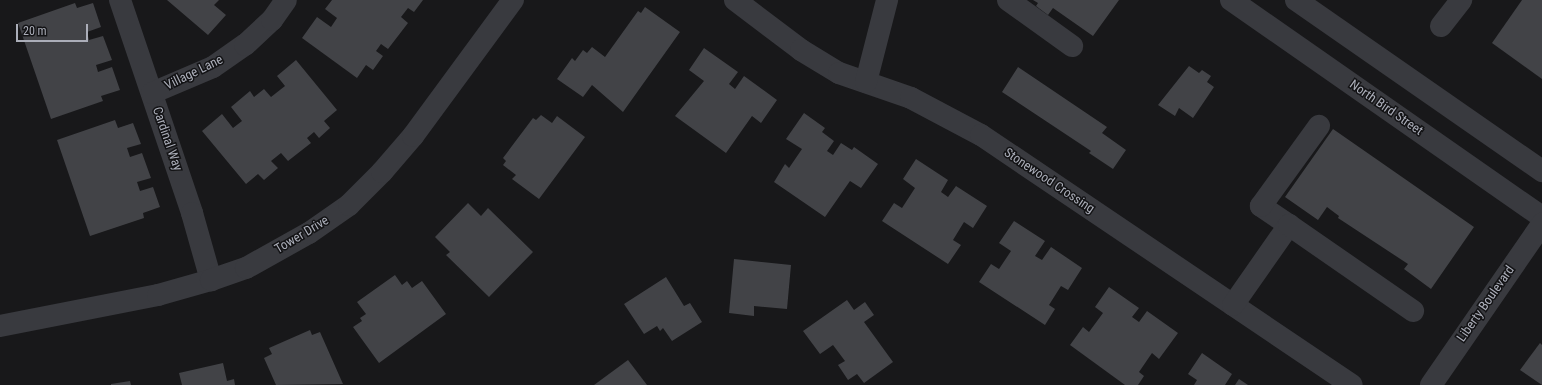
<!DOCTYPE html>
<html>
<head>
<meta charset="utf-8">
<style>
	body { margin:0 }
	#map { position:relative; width:1542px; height:385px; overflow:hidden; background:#18181a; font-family:"Roboto Condensed",sans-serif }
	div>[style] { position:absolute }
	.building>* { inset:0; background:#424347 }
	.minor>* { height:22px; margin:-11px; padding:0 11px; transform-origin:11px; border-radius:11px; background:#393a3f }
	span { translate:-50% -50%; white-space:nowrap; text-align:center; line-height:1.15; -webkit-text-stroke:3px #131315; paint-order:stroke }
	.street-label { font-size:13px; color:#abaeb9 }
	.scale { position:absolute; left:16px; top:24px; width:72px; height:18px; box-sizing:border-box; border:2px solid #abaeb9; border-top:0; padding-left:5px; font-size:12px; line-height:14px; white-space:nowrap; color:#abaeb9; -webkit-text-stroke:3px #131315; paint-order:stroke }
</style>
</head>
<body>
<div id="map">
	<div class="building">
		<div style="clip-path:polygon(167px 0,219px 0,214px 5px,226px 15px,208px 35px)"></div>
		<div style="clip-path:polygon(332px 0,423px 0,414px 12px,408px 8px,401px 17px,408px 23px,388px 49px,381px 44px,376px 51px,383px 56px,373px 70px,366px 65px,357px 78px,302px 38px,317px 17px,331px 27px,337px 18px,325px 9px)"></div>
		<div style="clip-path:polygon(1033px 0,1119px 0,1093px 36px,1053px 8px,1048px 15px,1036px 6px,1038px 3px)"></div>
		<div style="clip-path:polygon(1522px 0,1542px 0,1542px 79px,1492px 43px)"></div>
		<div style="clip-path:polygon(75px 3px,77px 8px,93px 3px,101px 27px,87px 32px,89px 40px,103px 36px,112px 60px,96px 65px,98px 72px,112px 67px,120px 90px,101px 96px,103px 101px,51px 119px,18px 23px)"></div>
		<div style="clip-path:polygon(645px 7px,680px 32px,623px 112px,592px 85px,583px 97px,557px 79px,572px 58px,575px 61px,583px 50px,587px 53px,592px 47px,605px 57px,638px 11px,641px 13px)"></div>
		<div style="clip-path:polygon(704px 48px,738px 72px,729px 84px,735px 89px,744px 76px,777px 100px,761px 123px,752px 116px,726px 153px,675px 116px,704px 81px,689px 70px)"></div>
		<div style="clip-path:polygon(296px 60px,337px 110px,324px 121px,330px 128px,319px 138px,314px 132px,307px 138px,311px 143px,288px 161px,281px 153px,271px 161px,278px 168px,264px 180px,258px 174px,246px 184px,202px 131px,222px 114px,233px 128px,242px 121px,231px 107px,250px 91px,254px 97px,264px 89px,271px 97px,285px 86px,277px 76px)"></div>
		<div style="clip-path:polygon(1189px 66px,1199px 73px,1202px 70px,1211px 76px,1207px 82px,1214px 87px,1193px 118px,1179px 108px,1175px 116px,1158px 105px)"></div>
		<div style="clip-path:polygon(1018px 67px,1107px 127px,1102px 133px,1126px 150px,1113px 169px,1089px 153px,1091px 151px,1002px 92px)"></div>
		<div style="clip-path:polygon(804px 113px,825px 128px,822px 132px,834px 141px,827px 151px,833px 155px,841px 143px,852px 150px,854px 147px,878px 164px,861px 188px,850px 181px,825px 217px,774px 182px,785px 164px,789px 168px,802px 149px,786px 139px)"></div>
		<div style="clip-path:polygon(541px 115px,552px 123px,557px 116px,585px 137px,539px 199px,512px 179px,516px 175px,503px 165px,506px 161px,503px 158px,533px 118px,536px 120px)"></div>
		<div style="clip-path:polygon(115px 120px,118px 128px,133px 123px,141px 144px,127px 148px,130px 157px,142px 153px,151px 178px,137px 182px,140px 191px,153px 187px,160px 207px,143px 213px,144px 218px,90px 236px,57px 140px)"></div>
		<div style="clip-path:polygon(1333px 129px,1474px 227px,1431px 289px,1404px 269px,1408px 264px,1338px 218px,1339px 216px,1327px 207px,1318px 220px,1285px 197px)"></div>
		<div style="clip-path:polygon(916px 159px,948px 180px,941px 192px,948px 197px,956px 186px,987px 206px,973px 228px,964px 222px,953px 240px,961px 245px,948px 264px,882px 221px,894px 203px,902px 208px,915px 188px,903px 179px)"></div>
		<div style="clip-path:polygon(468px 203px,481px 216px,488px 208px,533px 252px,489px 297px,446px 255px,450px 252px,435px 237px)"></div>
		<div style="clip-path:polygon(1014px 221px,1045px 241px,1035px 256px,1042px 260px,1051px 247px,1082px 268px,1068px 290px,1061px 286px,1049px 305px,1055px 309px,1045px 325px,979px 282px,991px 264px,999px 269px,1011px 251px,999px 243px)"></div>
		<div style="clip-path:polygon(734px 259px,791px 265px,787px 309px,754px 306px,754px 316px,729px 313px)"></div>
		<div style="clip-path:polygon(395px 275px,402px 285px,407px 281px,412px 288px,422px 281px,446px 314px,379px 363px,353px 327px,362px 321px,360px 318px,366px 314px,357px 302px)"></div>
		<div style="clip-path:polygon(666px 277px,684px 306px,690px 303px,702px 322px,672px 341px,663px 328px,660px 331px,657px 326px,644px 334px,624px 304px)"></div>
		<div style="clip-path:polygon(1109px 287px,1139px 308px,1132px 317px,1139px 322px,1147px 311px,1178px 333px,1159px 359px,1152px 353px,1139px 372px,1144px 376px,1138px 385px,1125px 385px,1070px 345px,1083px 327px,1089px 332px,1103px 313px,1095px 307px)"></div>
		<div style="clip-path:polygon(847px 300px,854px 310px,865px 302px,874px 315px,864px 322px,893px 362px,864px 383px,857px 374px,848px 380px,838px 365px,845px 361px,833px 345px,820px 354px,803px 331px)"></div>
		<div style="clip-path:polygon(310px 330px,312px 335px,320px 332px,343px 384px,276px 385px,264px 358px,272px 354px,269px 348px)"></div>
		<div style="clip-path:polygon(1540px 343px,1542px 345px,1542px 385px,1520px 370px)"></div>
		<div style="clip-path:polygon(1202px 353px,1232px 374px,1225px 385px,1194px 385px,1197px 380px,1188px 374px)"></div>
		<div style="clip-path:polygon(628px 360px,647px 385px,594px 385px)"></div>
		<div style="clip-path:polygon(223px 363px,227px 381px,234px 379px,235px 385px,182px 385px,179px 373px)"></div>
		<div style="clip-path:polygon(1239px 379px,1248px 385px,1235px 385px)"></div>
		<div style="clip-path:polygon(130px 381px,131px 385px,111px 385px,111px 384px)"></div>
	</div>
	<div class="minor">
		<div style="left:120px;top:0;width:225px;rotate:71.3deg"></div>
		<div style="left:192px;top:213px;width:70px;rotate:74.2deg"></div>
		<div style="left:735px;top:0;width:83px;rotate:37.1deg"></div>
		<div style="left:801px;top:50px;width:44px;rotate:31.2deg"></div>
		<div style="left:839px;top:73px;width:76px;rotate:19.1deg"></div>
		<div style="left:911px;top:98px;width:79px;rotate:27.9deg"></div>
		<div style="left:981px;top:135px;width:447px;rotate:34deg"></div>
		<div style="left:1008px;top:0;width:79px;rotate:35.7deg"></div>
		<div style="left:1231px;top:0;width:379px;rotate:34.9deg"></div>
		<div style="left:1296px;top:0;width:300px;rotate:34.8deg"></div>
		<div style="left:1441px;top:26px;width:33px;rotate:-52deg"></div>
		<div style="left:866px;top:82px;width:85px;rotate:-75.6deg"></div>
		<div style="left:152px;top:93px;width:66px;rotate:-23.1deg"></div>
		<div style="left:213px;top:67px;width:39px;rotate:-35deg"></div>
		<div style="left:245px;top:45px;width:37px;rotate:-43deg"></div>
		<div style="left:272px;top:20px;width:24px;rotate:-55deg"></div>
		<div style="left:1289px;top:225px;width:34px;rotate:-146deg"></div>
		<div style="left:1261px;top:206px;width:99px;rotate:-54.1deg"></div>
		<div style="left:1233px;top:305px;width:98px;rotate:-55deg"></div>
		<div style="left:1289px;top:225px;width:151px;rotate:34.7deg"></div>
		<div style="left:0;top:326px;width:161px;rotate:-11.1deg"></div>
		<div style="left:158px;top:295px;width:55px;rotate:-15.8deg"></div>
		<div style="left:211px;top:280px;width:37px;rotate:-19deg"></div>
		<div style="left:246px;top:268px;width:72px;rotate:-29.1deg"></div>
		<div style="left:309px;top:233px;width:49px;rotate:-35deg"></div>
		<div style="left:349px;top:205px;width:47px;rotate:-45deg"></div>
		<div style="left:382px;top:172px;width:48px;rotate:-49.3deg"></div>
		<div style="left:413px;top:136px;width:169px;rotate:-53.7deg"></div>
		<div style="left:1431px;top:385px;width:196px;rotate:-55.4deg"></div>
	</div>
	<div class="street-label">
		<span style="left:194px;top:73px;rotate:-26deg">Village Lane</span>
		<span style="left:1386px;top:108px;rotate:35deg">North Bird Street</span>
		<span style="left:167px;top:139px;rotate:71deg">Cardinal Way</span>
		<span style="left:1049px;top:181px;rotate:34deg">Stonewood Crossing</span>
		<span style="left:302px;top:235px;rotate:-31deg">Tower Drive</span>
		<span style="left:1486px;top:304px;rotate:-55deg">Liberty Boulevard</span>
	</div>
	<div class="scale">20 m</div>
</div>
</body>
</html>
